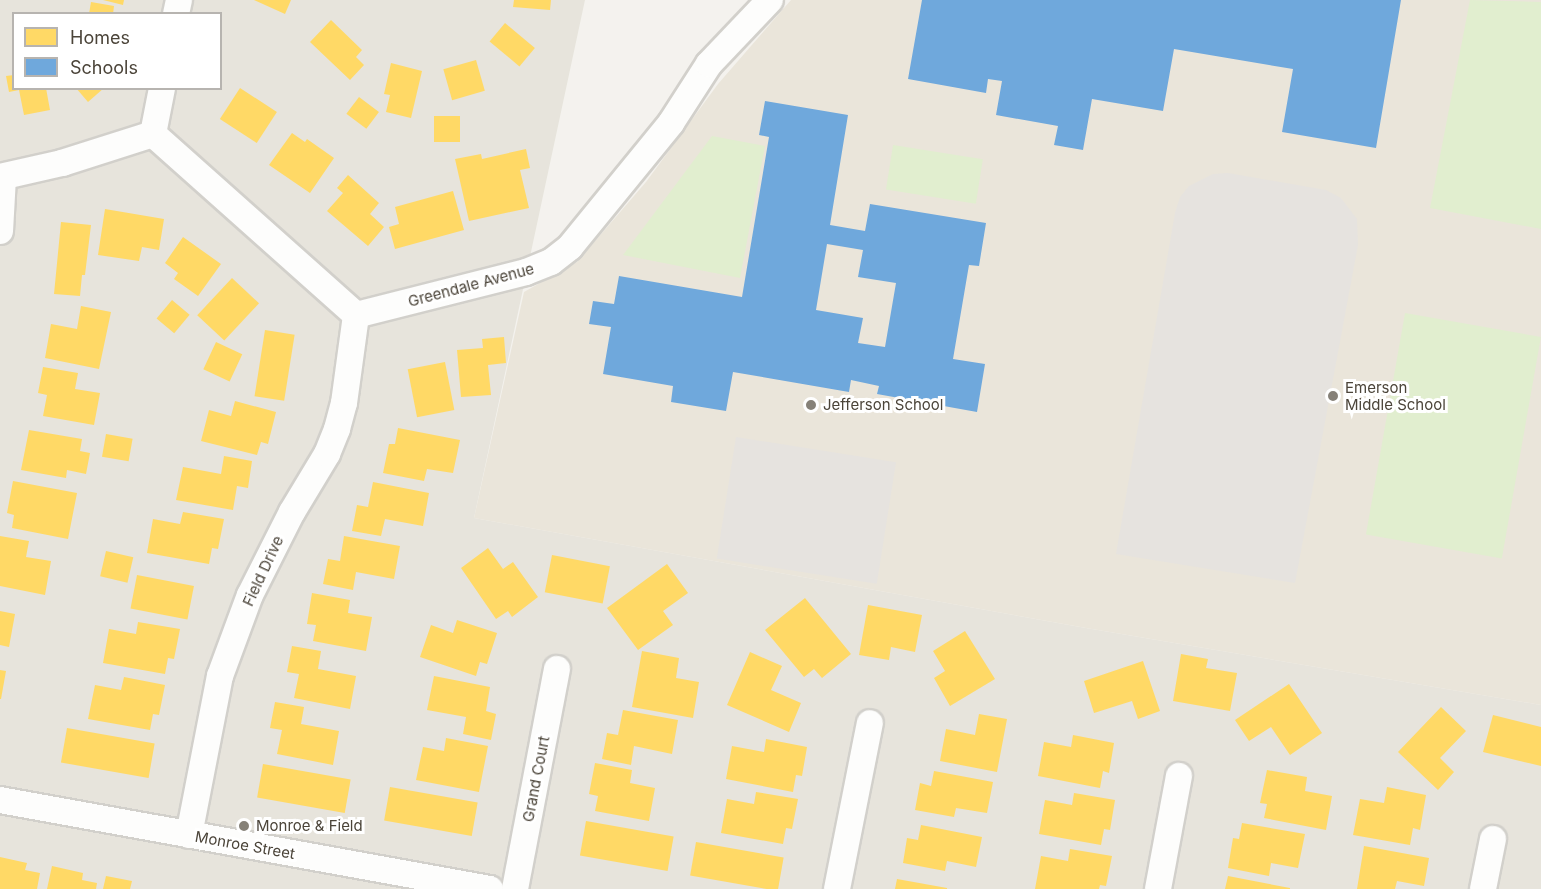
<!DOCTYPE html>
<html>
<head>
<meta charset="utf-8">
<style>
	body { margin:0 }
	#map { position:relative; width:1541px; height:889px; overflow:hidden; background:#f4f2ee; font-family:Inter,sans-serif }
	div>[style] { position:absolute }
	.residential>* { inset:0; background:#e7e4dc }
	.education>* { inset:0; background:#eae5da }
	.green>* { inset:0; background:#e1eecf; transform-origin:0 0 }
	.parking>* { inset:0; background:#e6e3df; transform-origin:0 0 }
	.homes>* { inset:0; background:#ffd966; transform-origin:0 0 }
	.schools>* { inset:0; background:#6fa8dc }
	.roads { filter:drop-shadow(2px 0 #d2d0cb) drop-shadow(-2px 0 #d2d0cb) drop-shadow(0 2px #d2d0cb) drop-shadow(0 -2px #d2d0cb) }
	.street>* { height:26px; margin:-13px; padding:0 13px; transform-origin:13px; border-radius:13px; background:#fdfdfc }
	.dots>* { width:16px; height:16px; translate:-50% -50%; box-sizing:border-box; border:3px solid #fff; border-radius:50% }
	span { translate:-50% -50%; white-space:nowrap; text-align:center; line-height:1.15; -webkit-text-stroke:6px #fff; paint-order:stroke }
	.street-label { font-size:15px; color:#4b4439 }
	.poi-label { font-size:15px; color:#4b4439 }
	.left { translate:0 -50%; text-align:left }
	.legend { position:absolute; left:12px; top:12px; width:210px; height:78px; box-sizing:border-box; background:#fff; border:2px solid #b7b4b0; margin:0; padding:8px 10px; list-style:none; font-size:18px; color:#4b4439 }
	.legend li { display:flex; align-items:center; gap:12px; height:30px }
	.legend b { width:30px; border:2px solid #b7b4b0 }
</style>
</head>
<body>
<div id="map">
	<div class="residential">
		<div style="clip-path:polygon(evenodd,0 0,585px 0,474px 518px,1086px 628px,1541px 705px,1541px 889px,0 889px,0 0,14px 14px,220px 14px,220px 88px,14px 88px,14px 14px)"></div>
	</div>
	<div class="education">
		<div style="clip-path:polygon(791px 0,1541px 0,1541px 705px,1086px 628px,474px 518px,524px 292px,577px 262px,646px 182px,718px 84px)"></div>
	</div>
	<div class="green">
		<div style="clip-path:polygon(1470px 0,1541px 2px,1541px 229px,1430px 208px)"></div>
		<div style="clip-path:polygon(712px 136px,765px 146px,740px 278px,623px 255px)"></div>
		<div style="left:893px;top:145px;width:91px;height:45px;rotate:9deg"></div>
		<div style="left:1405px;top:313px;width:138px;height:225px;rotate:10deg"></div>
	</div>
	<div class="parking">
		<div style="clip-path:polygon(1228px 173px,1326px 190px,1341px 198px,1357px 219px,1358px 245px,1295px 583px,1116px 554px,1175px 213px,1180px 197px,1189px 186px,1213px 174px)"></div>
		<div style="left:736px;top:437px;width:162px;height:123px;rotate:9deg"></div>
	</div>
	<div class="homes">
		<div style="clip-path:polygon(103px 0,124px 0,123px 5px)"></div>
		<div style="clip-path:polygon(254px 0,291px 0,285px 14px)"></div>
		<div style="clip-path:polygon(514px 0,551px 0,550px 10px,513px 7px)"></div>
		<div style="clip-path:polygon(91px 2px,114px 6px,113px 14px,89px 14px)"></div>
		<div style="clip-path:polygon(331px 20px,362px 50px,356px 57px,364px 65px,350px 80px,310px 42px)"></div>
		<div style="left:505px;top:23px;width:39px;height:24px;rotate:40deg"></div>
		<div style="left:476px;top:60px;width:32px;height:34px;rotate:74deg"></div>
		<div style="clip-path:polygon(391px 63px,422px 71px,411px 118px,386px 112px,390px 95px,384px 94px)"></div>
		<div style="clip-path:polygon(14px 75px,14px 88px,46px 88px,50px 110px,24px 115px,19px 90px,9px 92px,6px 76px)"></div>
		<div style="clip-path:polygon(76px 88px,104px 88px,88px 102px)"></div>
		<div style="left:240px;top:88px;width:44px;height:37px;rotate:33deg"></div>
		<div style="left:359px;top:97px;width:25px;height:21px;rotate:37deg"></div>
		<div style="left:434px;top:116px;width:26px;height:26px"></div>
		<div style="clip-path:polygon(292px 133px,305px 142px,307px 139px,334px 158px,310px 193px,269px 165px)"></div>
		<div style="clip-path:polygon(526px 149px,530px 168px,520px 170px,529px 208px,469px 221px,455px 159px,481px 154px,482px 159px)"></div>
		<div style="clip-path:polygon(348px 175px,379px 203px,370px 214px,384px 227px,368px 246px,327px 211px,343px 193px,337px 188px)"></div>
		<div style="clip-path:polygon(453px 191px,464px 230px,395px 249px,389px 227px,399px 224px,395px 207px)"></div>
		<div style="clip-path:polygon(105px 209px,164px 219px,159px 250px,142px 247px,139px 261px,98px 255px)"></div>
		<div style="clip-path:polygon(61px 222px,91px 225px,85px 275px,82px 275px,80px 296px,54px 294px)"></div>
		<div style="clip-path:polygon(183px 237px,221px 264px,198px 296px,174px 279px,178px 273px,165px 263px)"></div>
		<div style="left:232px;top:278px;width:37px;height:51px;rotate:43deg"></div>
		<div style="left:172px;top:300px;width:23px;height:24px;rotate:40deg"></div>
		<div style="clip-path:polygon(81px 306px,111px 312px,99px 369px,45px 358px,51px 324px,77px 329px)"></div>
		<div style="left:265px;top:330px;width:30px;height:67px;rotate:9deg"></div>
		<div style="clip-path:polygon(504px 337px,506px 363px,488px 365px,491px 395px,461px 397px,457px 350px,483px 348px,482px 339px)"></div>
		<div style="left:216px;top:342px;width:29px;height:30px;rotate:25deg"></div>
		<div style="left:445px;top:362px;width:49px;height:38px;rotate:79deg"></div>
		<div style="clip-path:polygon(43px 367px,78px 373px,75px 389px,100px 393px,94px 425px,43px 416px,47px 395px,38px 393px)"></div>
		<div style="clip-path:polygon(235px 401px,276px 412px,268px 444px,261px 442px,257px 455px,201px 441px,209px 410px,231px 416px)"></div>
		<div style="clip-path:polygon(398px 428px,460px 440px,453px 473px,427px 469px,424px 481px,383px 473px,389px 444px,395px 444px)"></div>
		<div style="clip-path:polygon(29px 430px,82px 439px,80px 451px,90px 453px,86px 474px,67px 470px,66px 478px,21px 470px)"></div>
		<div style="left:106px;top:434px;width:27px;height:23px;rotate:10deg"></div>
		<div style="clip-path:polygon(224px 456px,252px 461px,248px 488px,237px 486px,233px 510px,176px 500px,183px 467px,221px 474px)"></div>
		<div style="clip-path:polygon(13px 481px,77px 493px,68px 539px,12px 528px,14px 515px,7px 513px)"></div>
		<div style="clip-path:polygon(373px 482px,429px 493px,423px 526px,385px 519px,381px 536px,352px 531px,357px 505px,368px 507px)"></div>
		<div style="clip-path:polygon(183px 512px,224px 519px,218px 549px,212px 548px,209px 564px,147px 553px,153px 519px,180px 524px)"></div>
		<div style="clip-path:polygon(0 536px,29px 541px,26px 557px,51px 561px,45px 595px,0 586px)"></div>
		<div style="clip-path:polygon(344px 536px,400px 546px,394px 579px,356px 572px,353px 590px,323px 584px,328px 559px,340px 561px)"></div>
		<div style="clip-path:polygon(488px 548px,503px 569px,513px 562px,538px 597px,512px 617px,508px 611px,496px 619px,461px 568px)"></div>
		<div style="left:106px;top:551px;width:28px;height:26px;rotate:13deg"></div>
		<div style="left:552px;top:555px;width:59px;height:38px;rotate:11deg"></div>
		<div style="clip-path:polygon(667px 564px,688px 593px,663px 611px,673px 625px,638px 650px,607px 608px)"></div>
		<div style="left:137px;top:575px;width:58px;height:34px;rotate:11deg"></div>
		<div style="clip-path:polygon(312px 593px,350px 600px,348px 613px,372px 617px,366px 651px,313px 641px,316px 625px,307px 624px)"></div>
		<div style="clip-path:polygon(805px 598px,851px 654px,822px 678px,814px 669px,804px 677px,765px 630px)"></div>
		<div style="clip-path:polygon(868px 605px,922px 615px,915px 652px,891px 647px,889px 660px,859px 655px)"></div>
		<div style="clip-path:polygon(0 611px,15px 614px,9px 647px,0 645px)"></div>
		<div style="clip-path:polygon(457px 620px,497px 633px,487px 664px,480px 662px,476px 676px,420px 657px,431px 625px,453px 633px)"></div>
		<div style="clip-path:polygon(138px 622px,180px 629px,174px 659px,168px 658px,165px 674px,103px 663px,109px 629px,136px 634px)"></div>
		<div style="clip-path:polygon(965px 631px,995px 679px,950px 706px,934px 678px,945px 671px,933px 651px)"></div>
		<div style="clip-path:polygon(292px 646px,321px 651px,318px 669px,356px 676px,350px 709px,294px 698px,299px 674px,287px 672px)"></div>
		<div style="clip-path:polygon(642px 651px,679px 658px,676px 678px,699px 682px,693px 718px,632px 707px)"></div>
		<div style="clip-path:polygon(750px 652px,782px 666px,771px 690px,801px 703px,789px 732px,727px 705px)"></div>
		<div style="clip-path:polygon(1181px 654px,1208px 659px,1206px 668px,1237px 673px,1230px 711px,1173px 701px)"></div>
		<div style="clip-path:polygon(1143px 661px,1160px 711px,1138px 719px,1132px 701px,1094px 713px,1084px 681px)"></div>
		<div style="clip-path:polygon(0 670px,6px 671px,1px 699px,0 699px)"></div>
		<div style="clip-path:polygon(434px 676px,490px 687px,486px 711px,496px 714px,491px 740px,463px 734px,466px 717px,427px 710px)"></div>
		<div style="clip-path:polygon(124px 677px,165px 685px,159px 715px,153px 714px,150px 730px,88px 719px,95px 685px,121px 690px)"></div>
		<div style="clip-path:polygon(1289px 684px,1322px 733px,1290px 755px,1271px 727px,1249px 741px,1235px 720px)"></div>
		<div style="clip-path:polygon(275px 702px,304px 707px,301px 724px,339px 731px,333px 765px,277px 754px,282px 730px,270px 728px)"></div>
		<div style="clip-path:polygon(1441px 707px,1466px 731px,1440px 758px,1454px 772px,1438px 790px,1398px 752px)"></div>
		<div style="clip-path:polygon(623px 710px,678px 720px,672px 754px,634px 746px,631px 765px,602px 759px,607px 733px,618px 735px)"></div>
		<div style="clip-path:polygon(979px 714px,1007px 719px,997px 772px,940px 761px,946px 729px,975px 735px)"></div>
		<div style="clip-path:polygon(1493px 715px,1541px 727px,1541px 766px,1483px 752px)"></div>
		<div style="left:67px;top:728px;width:89px;height:35px;rotate:10deg"></div>
		<div style="clip-path:polygon(1073px 735px,1114px 743px,1109px 773px,1103px 771px,1100px 788px,1038px 776px,1044px 742px,1071px 747px)"></div>
		<div style="clip-path:polygon(446px 738px,488px 746px,479px 792px,416px 780px,423px 747px,444px 751px)"></div>
		<div style="clip-path:polygon(766px 739px,807px 747px,802px 776px,796px 775px,793px 792px,726px 779px,732px 746px,764px 752px)"></div>
		<div style="clip-path:polygon(595px 763px,632px 770px,630px 783px,655px 788px,649px 821px,595px 811px,598px 796px,589px 794px)"></div>
		<div style="left:263px;top:764px;width:89px;height:34px;rotate:10deg"></div>
		<div style="clip-path:polygon(1267px 770px,1307px 777px,1305px 791px,1332px 796px,1326px 830px,1264px 818px,1267px 804px,1260px 803px)"></div>
		<div style="clip-path:polygon(934px 771px,993px 782px,987px 813px,956px 808px,954px 817px,915px 810px,920px 783px,931px 786px)"></div>
		<div style="left:390px;top:787px;width:89px;height:34px;rotate:10deg"></div>
		<div style="clip-path:polygon(1387px 787px,1426px 795px,1420px 830px,1413px 828px,1410px 845px,1353px 835px,1360px 799px,1384px 803px)"></div>
		<div style="clip-path:polygon(756px 792px,798px 799px,792px 829px,786px 828px,783px 844px,721px 833px,727px 799px,754px 804px)"></div>
		<div style="clip-path:polygon(1074px 793px,1115px 800px,1110px 830px,1104px 829px,1101px 845px,1039px 834px,1045px 800px,1072px 805px)"></div>
		<div style="left:586px;top:821px;width:89px;height:35px;rotate:10deg"></div>
		<div style="clip-path:polygon(1242px 823px,1305px 834px,1298px 868px,1271px 863px,1269px 876px,1228px 868px,1233px 838px,1239px 839px)"></div>
		<div style="clip-path:polygon(921px 825px,982px 837px,976px 867px,947px 861px,945px 871px,903px 863px,907px 838px,918px 840px)"></div>
		<div style="left:696px;top:842px;width:89px;height:34px;rotate:10deg"></div>
		<div style="clip-path:polygon(1364px 846px,1429px 858px,1424px 886px,1397px 881px,1395px 889px,1357px 889px)"></div>
		<div style="clip-path:polygon(1070px 849px,1112px 856px,1106px 886px,1100px 885px,1099px 889px,1035px 889px,1041px 856px,1068px 861px)"></div>
		<div style="clip-path:polygon(0 857px,27px 863px,25px 870px,40px 873px,37px 889px,0 889px)"></div>
		<div style="clip-path:polygon(52px 866px,83px 873px,82px 880px,97px 883px,96px 889px,47px 889px)"></div>
		<div style="clip-path:polygon(106px 876px,132px 881px,130px 889px,103px 889px)"></div>
		<div style="clip-path:polygon(1228px 876px,1290px 888px,1290px 889px,1225px 889px)"></div>
		<div style="clip-path:polygon(897px 879px,947px 888px,947px 889px,895px 889px)"></div>
	</div>
	<div class="schools">
		<div style="clip-path:polygon(922px 0,1401px 0,1376px 148px,1282px 132px,1293px 69px,1174px 49px,1163px 111px,1092px 99px,1083px 150px,1054px 145px,1058px 126px,996px 115px,1002px 81px,988px 79px,986px 93px,908px 79px)"></div>
		<div style="clip-path:polygon(evenodd,765px 101px,848px 115px,830px 225px,865px 231px,870px 204px,986px 223px,979px 266px,969px 265px,953px 359px,985px 364px,977px 412px,877px 394px,879px 386px,851px 380px,849px 392px,733px 372px,726px 411px,671px 402px,673px 386px,603px 374px,611px 327px,589px 324px,593px 301px,614px 304px,619px 276px,742px 297px,769px 137px,759px 135px,765px 101px,827px 244px,863px 250px,858px 277px,896px 283px,885px 347px,858px 343px,863px 318px,816px 310px,827px 244px)"></div>
	</div>
	<div class="roads">
		<div class="street">
			<div style="left:176px;top:14px;width:14px;rotate:-78deg"></div>
			<div style="left:153px;top:134px;width:272px;rotate:41.7deg"></div>
			<div style="left:356px;top:315px;width:175px;rotate:-14.2deg"></div>
			<div style="left:526px;top:272px;width:27px;rotate:-22deg"></div>
			<div style="left:551px;top:262px;width:24px;rotate:-38deg"></div>
			<div style="left:570px;top:247px;width:160px;rotate:-50.8deg"></div>
			<div style="left:671px;top:123px;width:70px;rotate:-57.2deg"></div>
			<div style="left:709px;top:64px;width:88px;rotate:-46.4deg"></div>
			<div style="left:153px;top:134px;width:47px;rotate:-78.9deg"></div>
			<div style="left:0;top:177px;width:64px;rotate:-12.7deg"></div>
			<div style="left:62px;top:163px;width:96px;rotate:-17.7deg"></div>
			<div style="left:0;top:231px;width:54px;rotate:-86.8deg"></div>
			<div style="left:0;top:800px;width:498px;rotate:10.3deg"></div>
			<div style="left:189px;top:835px;width:162px;rotate:-79deg"></div>
			<div style="left:220px;top:676px;width:86px;rotate:-69.7deg"></div>
			<div style="left:250px;top:595px;width:93px;rotate:-63.2deg"></div>
			<div style="left:292px;top:512px;width:68px;rotate:-58.9deg"></div>
			<div style="left:327px;top:454px;width:27px;rotate:-68deg"></div>
			<div style="left:337px;top:429px;width:27px;rotate:-75deg"></div>
			<div style="left:344px;top:403px;width:89px;rotate:-82.2deg"></div>
			<div style="left:515px;top:889px;width:224px;rotate:-79.2deg"></div>
			<div style="left:837px;top:889px;width:169px;rotate:-78.8deg"></div>
			<div style="left:1158px;top:889px;width:115px;rotate:-79.5deg"></div>
			<div style="left:1483px;top:889px;width:51px;rotate:-78.7deg"></div>
		</div>
	</div>
	<div class="dots">
		<div style="left:1333px;top:396px;background:#868178"></div>
		<div style="left:811px;top:405px;background:#868178"></div>
		<div style="left:244px;top:826px;background:#868178"></div>
	</div>
	<div class="street-label">
		<span style="left:471px;top:285px;rotate:-15deg">Greendale Avenue</span>
		<span style="left:263px;top:571px;rotate:-65deg">Field Drive</span>
		<span style="left:536px;top:779px;rotate:-79deg">Grand Court</span>
		<span style="left:245px;top:845px;rotate:10deg">Monroe Street</span>
	</div>
	<div class="poi-label">
		<span class="left" style="left:1345px;top:396px">Emerson<br>Middle School</span>
		<span class="left" style="left:823px;top:405px">Jefferson School</span>
		<span class="left" style="left:256px;top:826px">Monroe &amp; Field</span>
	</div>
	<ul class="legend">
	<li><b style="height:16px;background:#ffd966"></b>Homes</li>
	<li><b style="height:16px;background:#6fa8dc"></b>Schools</li>
	</ul>
</div>
</body>
</html>
